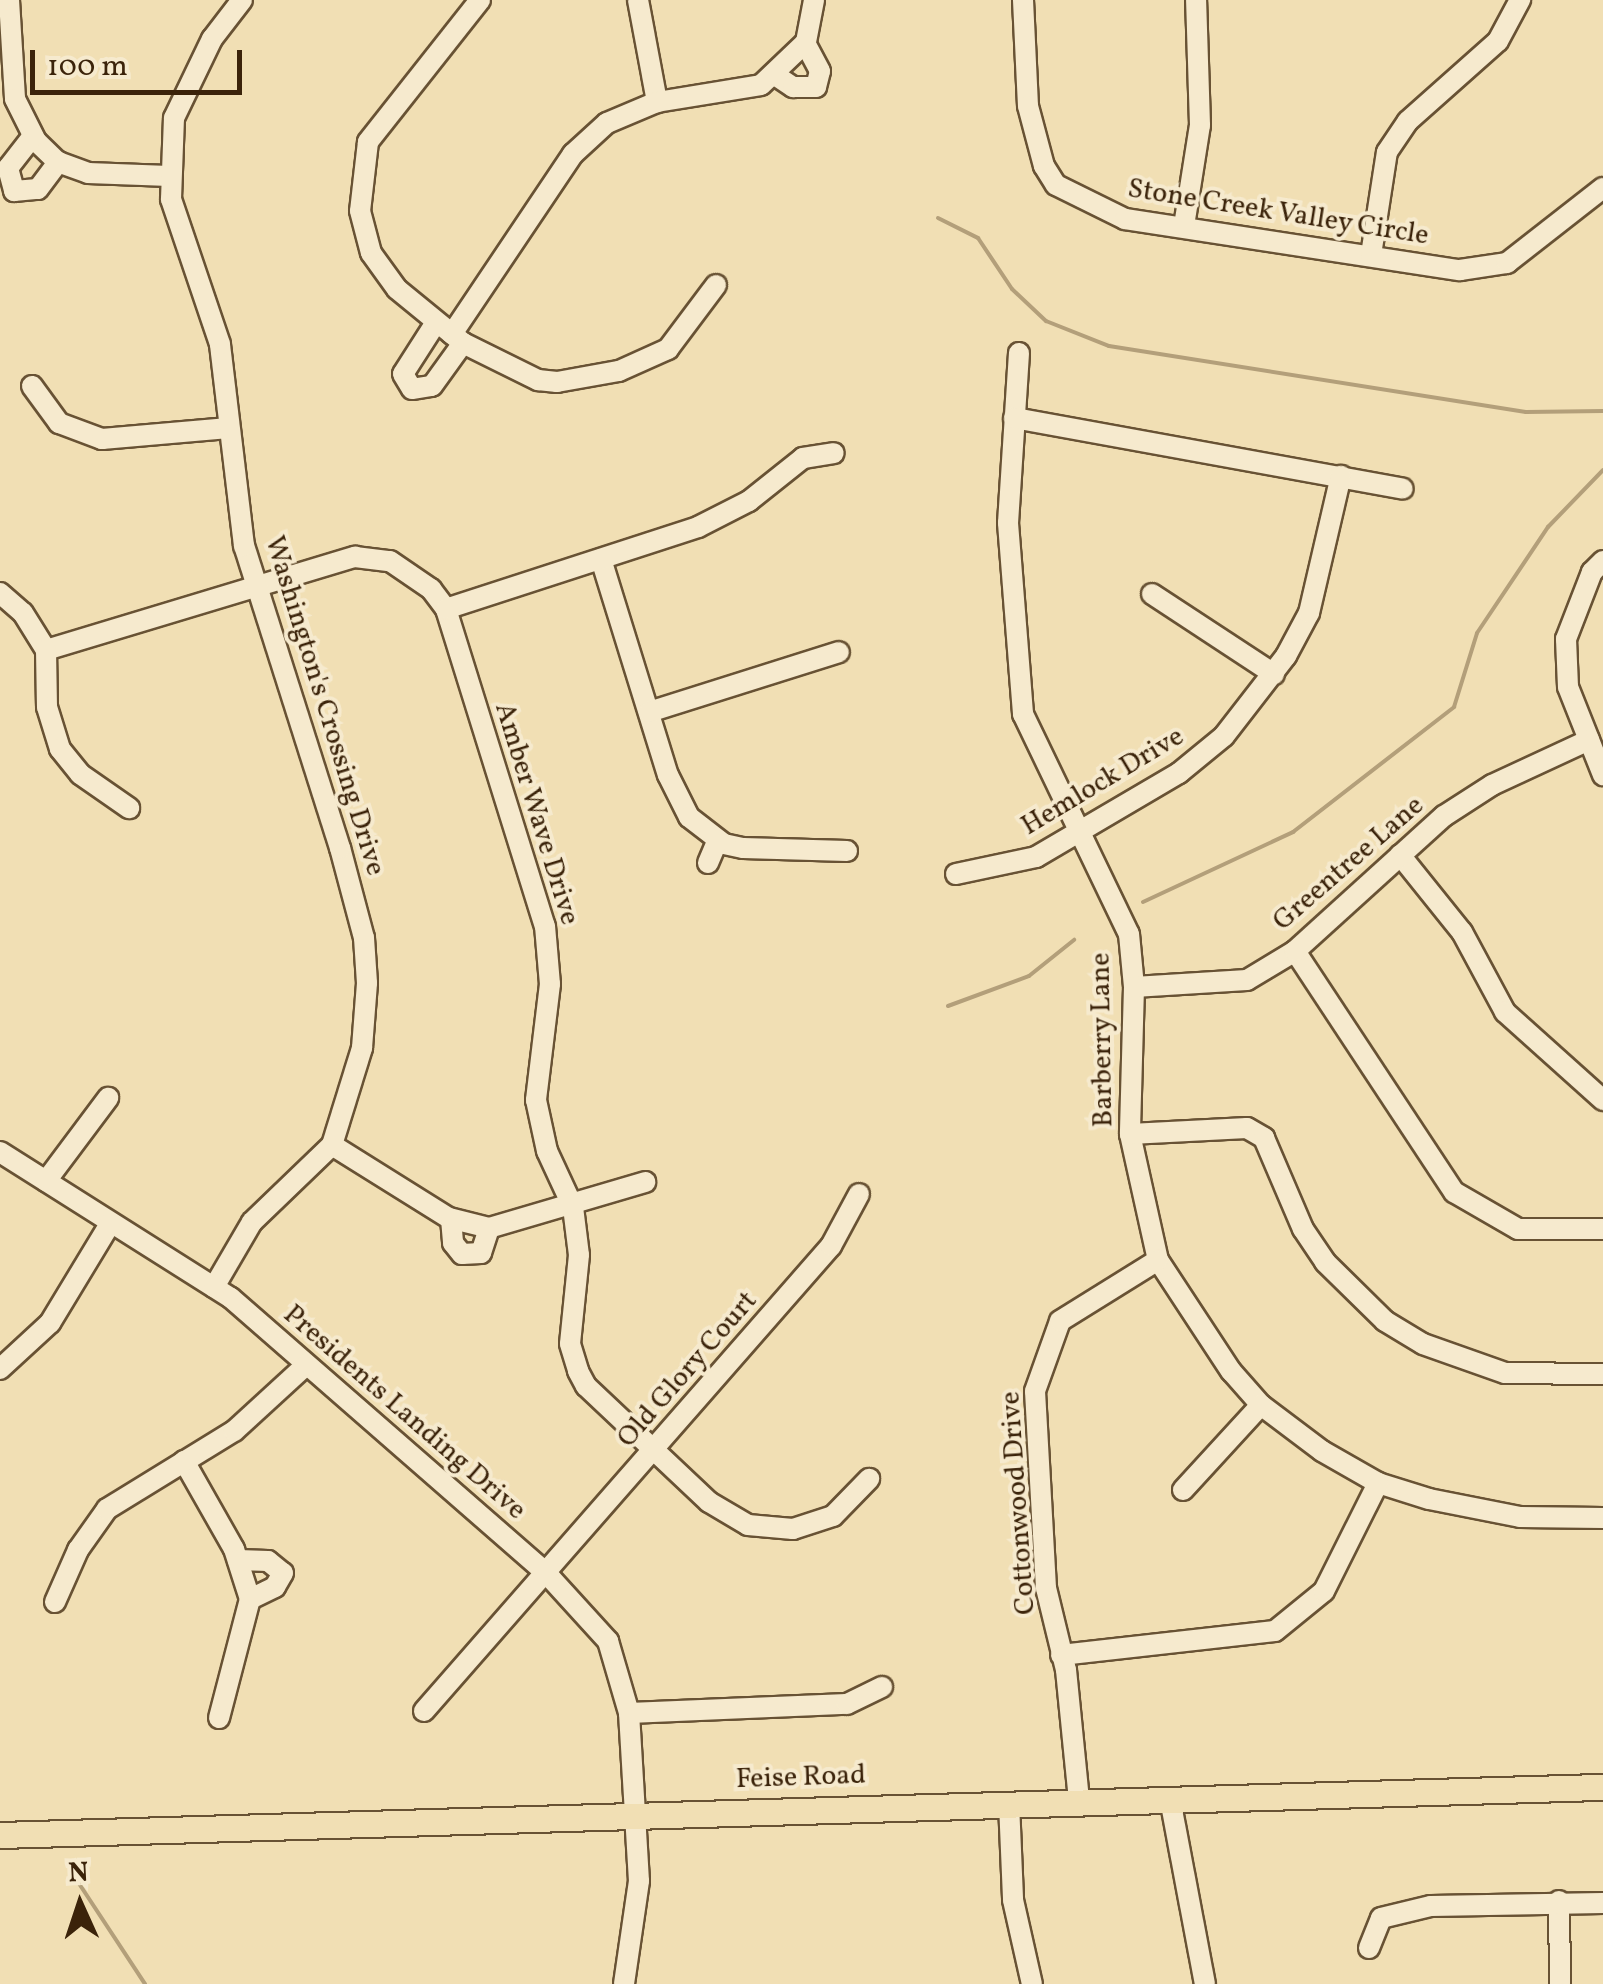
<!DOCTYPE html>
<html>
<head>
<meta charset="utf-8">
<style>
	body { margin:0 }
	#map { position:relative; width:1603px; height:1984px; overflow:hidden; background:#f1dfb4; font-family:Vollkorn,serif }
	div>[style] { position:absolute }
	.stream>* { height:4px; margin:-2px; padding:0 2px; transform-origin:2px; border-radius:2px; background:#b39f7a }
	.roads { filter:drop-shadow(2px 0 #685234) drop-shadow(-2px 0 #685234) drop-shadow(0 2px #685234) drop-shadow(0 -2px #685234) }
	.minor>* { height:20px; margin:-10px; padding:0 10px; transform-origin:10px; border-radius:10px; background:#f6eace }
	.major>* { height:25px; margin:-12.5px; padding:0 12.5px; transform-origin:12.5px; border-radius:12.5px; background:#f1dfb4 }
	span { translate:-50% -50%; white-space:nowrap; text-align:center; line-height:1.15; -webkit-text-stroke:8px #f6eace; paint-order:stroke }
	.street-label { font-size:28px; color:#3b230a }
	.north { position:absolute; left:30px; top:1854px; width:100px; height:100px; -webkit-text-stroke:8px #f6eace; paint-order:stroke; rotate:357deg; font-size:28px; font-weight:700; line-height:40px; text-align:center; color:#3b230a }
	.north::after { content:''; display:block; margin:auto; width:35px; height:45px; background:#3b230a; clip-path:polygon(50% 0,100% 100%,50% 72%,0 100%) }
	.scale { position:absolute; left:30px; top:50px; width:212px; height:45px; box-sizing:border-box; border:5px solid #3b230a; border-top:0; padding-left:12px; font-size:30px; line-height:35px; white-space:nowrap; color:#3b230a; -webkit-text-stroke:8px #f6eace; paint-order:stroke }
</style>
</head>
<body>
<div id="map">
	<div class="stream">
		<div style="left:938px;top:218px;width:45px;rotate:26.6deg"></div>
		<div style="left:978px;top:238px;width:61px;rotate:56.3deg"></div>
		<div style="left:1012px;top:289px;width:47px;rotate:43.3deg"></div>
		<div style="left:1046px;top:321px;width:68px;rotate:21.6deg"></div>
		<div style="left:1109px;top:346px;width:422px;rotate:9deg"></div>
		<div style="left:1526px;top:412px;width:77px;rotate:-0.7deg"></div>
		<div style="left:1143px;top:902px;width:166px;rotate:-25deg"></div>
		<div style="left:1293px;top:832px;width:204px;rotate:-37.8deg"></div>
		<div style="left:1454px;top:707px;width:77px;rotate:-72.7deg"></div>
		<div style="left:1477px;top:633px;width:128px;rotate:-56.2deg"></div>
		<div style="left:1548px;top:527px;width:79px;rotate:-46deg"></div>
		<div style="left:948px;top:1006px;width:86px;rotate:-20.3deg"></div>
		<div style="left:1029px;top:976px;width:58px;rotate:-38.7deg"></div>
		<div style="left:78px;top:1882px;width:122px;rotate:56.7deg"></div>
	</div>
	<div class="roads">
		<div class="minor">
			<div style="left:9px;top:0;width:99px;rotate:86.5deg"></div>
			<div style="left:15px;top:99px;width:47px;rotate:63.4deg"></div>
			<div style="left:36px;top:141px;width:30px;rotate:44deg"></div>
			<div style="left:58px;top:162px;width:32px;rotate:20deg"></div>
			<div style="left:88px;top:173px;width:81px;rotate:2.1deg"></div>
			<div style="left:480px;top:0;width:181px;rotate:128.3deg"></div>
			<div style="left:368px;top:142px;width:69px;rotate:96.6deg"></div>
			<div style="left:360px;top:211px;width:43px;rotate:75.3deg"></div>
			<div style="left:371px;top:253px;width:44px;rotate:54.2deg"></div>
			<div style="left:397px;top:289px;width:85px;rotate:39.3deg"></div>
			<div style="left:463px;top:343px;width:84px;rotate:26.3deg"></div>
			<div style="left:538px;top:380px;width:19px;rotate:6deg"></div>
			<div style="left:557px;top:382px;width:63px;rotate:-10.1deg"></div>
			<div style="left:619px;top:371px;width:54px;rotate:-24.2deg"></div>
			<div style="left:668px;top:349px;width:80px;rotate:-53.1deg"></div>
			<div style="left:638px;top:0;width:104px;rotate:79.4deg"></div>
			<div style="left:1023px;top:0;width:106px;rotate:87.3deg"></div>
			<div style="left:1028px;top:106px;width:62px;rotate:75.1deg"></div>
			<div style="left:1044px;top:166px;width:22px;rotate:58deg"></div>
			<div style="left:1056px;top:185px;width:77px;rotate:26.2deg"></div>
			<div style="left:1125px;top:219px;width:339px;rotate:8.7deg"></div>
			<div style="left:1460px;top:270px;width:48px;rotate:-8.5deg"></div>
			<div style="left:1507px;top:263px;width:122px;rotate:-38deg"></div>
			<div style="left:775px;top:75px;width:22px;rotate:34deg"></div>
			<div style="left:793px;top:87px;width:23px"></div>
			<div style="left:816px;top:87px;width:16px;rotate:-76deg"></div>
			<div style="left:820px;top:71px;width:32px;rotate:-118deg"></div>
			<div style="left:33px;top:136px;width:41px;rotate:128deg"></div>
			<div style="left:8px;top:168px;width:24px;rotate:75deg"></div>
			<div style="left:14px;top:191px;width:24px;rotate:-5deg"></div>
			<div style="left:38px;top:189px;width:34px;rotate:-53deg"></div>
			<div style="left:1184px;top:226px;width:102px;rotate:-81deg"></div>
			<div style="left:1200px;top:125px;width:125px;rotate:-91.8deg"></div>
			<div style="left:1371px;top:255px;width:104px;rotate:-81.2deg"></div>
			<div style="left:1387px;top:152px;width:37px;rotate:-56deg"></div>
			<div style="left:1408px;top:121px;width:120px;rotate:-41.6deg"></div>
			<div style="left:1498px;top:41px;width:47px;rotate:-61.8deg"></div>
			<div style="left:435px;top:324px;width:59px;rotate:122.6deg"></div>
			<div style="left:403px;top:374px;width:17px;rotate:59deg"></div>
			<div style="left:412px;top:389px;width:20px;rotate:-9deg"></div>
			<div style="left:432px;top:386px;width:53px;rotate:-54.2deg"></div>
			<div style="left:452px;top:334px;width:217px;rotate:-56.1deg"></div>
			<div style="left:573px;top:154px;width:46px;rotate:-42.4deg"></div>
			<div style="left:607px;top:123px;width:54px;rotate:-22.8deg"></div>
			<div style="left:657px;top:102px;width:105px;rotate:-9.3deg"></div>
			<div style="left:761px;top:85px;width:62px;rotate:-43.7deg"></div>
			<div style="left:806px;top:42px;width:43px;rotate:-79.2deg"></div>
			<div style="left:1019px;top:353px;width:170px;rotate:93.7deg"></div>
			<div style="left:1008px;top:523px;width:192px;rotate:85.5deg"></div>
			<div style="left:1023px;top:714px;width:244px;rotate:64.3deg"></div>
			<div style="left:1129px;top:934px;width:53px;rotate:84.6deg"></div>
			<div style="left:1134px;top:987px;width:147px;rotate:91.6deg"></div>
			<div style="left:1130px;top:1134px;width:129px;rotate:77.5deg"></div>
			<div style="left:1158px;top:1260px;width:133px;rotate:56.7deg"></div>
			<div style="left:1231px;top:1371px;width:45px;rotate:48.6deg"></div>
			<div style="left:1261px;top:1405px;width:76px;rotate:37deg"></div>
			<div style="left:1322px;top:1451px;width:64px;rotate:29.7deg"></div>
			<div style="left:1378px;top:1483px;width:53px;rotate:17.4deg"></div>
			<div style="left:1429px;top:1499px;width:93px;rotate:11.2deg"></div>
			<div style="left:1520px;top:1517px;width:83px;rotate:0.7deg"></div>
			<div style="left:32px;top:386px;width:46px;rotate:53.9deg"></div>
			<div style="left:59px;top:423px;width:46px;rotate:20.4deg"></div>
			<div style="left:102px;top:439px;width:127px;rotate:-5deg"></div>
			<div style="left:1014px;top:418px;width:395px;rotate:10.3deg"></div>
			<div style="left:601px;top:559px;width:226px;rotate:72.8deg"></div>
			<div style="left:668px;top:775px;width:47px;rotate:63.4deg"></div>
			<div style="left:689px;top:817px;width:44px;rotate:37.6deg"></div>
			<div style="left:724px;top:844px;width:19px;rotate:12deg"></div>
			<div style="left:743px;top:848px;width:104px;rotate:1.7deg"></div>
			<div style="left:1603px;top:561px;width:16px;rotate:135deg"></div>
			<div style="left:1592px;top:572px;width:72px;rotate:111.2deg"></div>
			<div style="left:1566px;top:639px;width:48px;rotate:87.6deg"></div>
			<div style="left:1568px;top:687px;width:95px;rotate:68.3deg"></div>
			<div style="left:0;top:593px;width:30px;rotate:41deg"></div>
			<div style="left:23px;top:613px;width:44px;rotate:58.1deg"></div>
			<div style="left:46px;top:650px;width:323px;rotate:-16.8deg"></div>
			<div style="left:355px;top:557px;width:35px;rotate:7deg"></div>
			<div style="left:390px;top:561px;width:50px;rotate:34.3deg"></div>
			<div style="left:431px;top:589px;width:25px;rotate:53deg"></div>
			<div style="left:446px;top:609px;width:332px;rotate:72.7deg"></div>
			<div style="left:545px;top:926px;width:58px;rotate:85.1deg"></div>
			<div style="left:550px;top:984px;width:117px;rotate:96.9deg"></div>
			<div style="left:536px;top:1100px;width:52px;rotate:77.8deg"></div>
			<div style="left:547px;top:1151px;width:62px;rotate:65.1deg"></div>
			<div style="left:573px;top:1207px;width:48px;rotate:82.9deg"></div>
			<div style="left:579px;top:1255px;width:89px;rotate:95.8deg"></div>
			<div style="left:570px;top:1344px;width:28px;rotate:73deg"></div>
			<div style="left:578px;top:1371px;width:17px;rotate:62deg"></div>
			<div style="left:586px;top:1386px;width:169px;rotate:43.3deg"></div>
			<div style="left:709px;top:1502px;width:45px;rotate:30.5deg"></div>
			<div style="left:748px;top:1525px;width:45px;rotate:5.1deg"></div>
			<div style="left:793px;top:1529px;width:42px;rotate:-18deg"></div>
			<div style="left:833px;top:1516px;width:52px;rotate:-45.8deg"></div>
			<div style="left:1152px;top:594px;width:146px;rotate:33.3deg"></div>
			<div style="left:446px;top:609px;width:265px;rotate:-18deg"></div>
			<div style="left:698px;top:527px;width:57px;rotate:-27deg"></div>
			<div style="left:749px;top:501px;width:69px;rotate:-38.5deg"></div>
			<div style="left:803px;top:458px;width:31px;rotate:-9deg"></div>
			<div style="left:46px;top:650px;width:57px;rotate:89deg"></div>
			<div style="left:47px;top:707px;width:44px;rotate:72.8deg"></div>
			<div style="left:60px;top:749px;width:32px;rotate:51deg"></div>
			<div style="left:80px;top:774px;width:60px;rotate:34.8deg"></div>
			<div style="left:649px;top:712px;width:199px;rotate:-17.5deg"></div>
			<div style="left:1400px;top:855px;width:99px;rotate:51.2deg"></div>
			<div style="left:1462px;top:932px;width:91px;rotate:61.7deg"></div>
			<div style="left:1505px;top:1012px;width:132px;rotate:41.9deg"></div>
			<div style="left:708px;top:863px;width:25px;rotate:-67deg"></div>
			<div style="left:956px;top:874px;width:82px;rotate:-12deg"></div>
			<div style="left:1036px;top:857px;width:166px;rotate:-30.4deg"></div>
			<div style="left:1179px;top:773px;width:58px;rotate:-39.4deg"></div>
			<div style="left:1224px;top:736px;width:101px;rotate:-52.2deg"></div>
			<div style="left:1286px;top:656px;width:49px;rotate:-61.9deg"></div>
			<div style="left:1309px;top:613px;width:141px;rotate:-76.9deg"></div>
			<div style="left:1295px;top:951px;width:289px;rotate:56.6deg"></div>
			<div style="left:1454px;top:1192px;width:74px;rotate:30deg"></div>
			<div style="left:1518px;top:1229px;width:85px"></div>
			<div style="left:1134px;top:987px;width:113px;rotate:-3.5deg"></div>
			<div style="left:1247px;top:980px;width:56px;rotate:-31.1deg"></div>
			<div style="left:1295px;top:951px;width:201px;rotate:-42.2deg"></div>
			<div style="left:1444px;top:816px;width:57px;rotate:-32.9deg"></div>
			<div style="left:1492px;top:785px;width:107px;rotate:-24.9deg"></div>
			<div style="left:1130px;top:1134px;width:117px;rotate:-2.9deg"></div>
			<div style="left:1247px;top:1128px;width:20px;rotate:30deg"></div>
			<div style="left:1264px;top:1138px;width:99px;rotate:66.8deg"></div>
			<div style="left:1303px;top:1229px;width:40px;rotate:56deg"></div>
			<div style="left:1325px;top:1262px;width:84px;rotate:44.5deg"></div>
			<div style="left:1385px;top:1321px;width:44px;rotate:31.2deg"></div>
			<div style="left:1423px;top:1344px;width:87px;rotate:19.5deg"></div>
			<div style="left:1505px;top:1373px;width:98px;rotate:0.6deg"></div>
			<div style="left:332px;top:1145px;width:138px;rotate:32deg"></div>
			<div style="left:449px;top:1218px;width:41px;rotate:14deg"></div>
			<div style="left:489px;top:1228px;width:163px;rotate:-16.4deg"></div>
			<div style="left:0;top:1152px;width:273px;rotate:32.3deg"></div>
			<div style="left:231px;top:1298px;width:420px;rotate:41.1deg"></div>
			<div style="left:547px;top:1574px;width:91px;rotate:47.7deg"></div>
			<div style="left:608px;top:1641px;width:75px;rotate:73.7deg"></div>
			<div style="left:629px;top:1713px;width:168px;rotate:86.6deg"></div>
			<div style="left:639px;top:1881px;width:104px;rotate:98.3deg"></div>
			<div style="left:46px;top:1181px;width:104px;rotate:-53.2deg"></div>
			<div style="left:451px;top:1219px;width:24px;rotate:85deg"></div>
			<div style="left:453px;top:1243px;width:14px;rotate:51deg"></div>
			<div style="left:462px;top:1254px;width:19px;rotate:-3deg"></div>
			<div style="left:481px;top:1253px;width:26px;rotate:-72deg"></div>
			<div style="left:214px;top:1287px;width:75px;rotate:-59.7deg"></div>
			<div style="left:252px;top:1222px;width:111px;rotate:-43.9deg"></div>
			<div style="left:332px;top:1145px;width:102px;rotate:-72.8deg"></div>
			<div style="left:362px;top:1048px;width:65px;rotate:-85.6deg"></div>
			<div style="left:367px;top:983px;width:45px;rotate:-93.8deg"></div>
			<div style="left:364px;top:938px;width:93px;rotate:-104.9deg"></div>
			<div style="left:340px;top:848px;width:317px;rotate:-107.6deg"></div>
			<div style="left:244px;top:546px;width:203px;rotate:-96.8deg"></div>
			<div style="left:220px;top:344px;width:153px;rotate:-108.7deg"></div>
			<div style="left:171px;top:199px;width:81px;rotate:-87.9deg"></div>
			<div style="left:174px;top:118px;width:88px;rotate:-64.3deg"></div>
			<div style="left:212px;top:39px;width:49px;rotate:-52.4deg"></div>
			<div style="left:0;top:1369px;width:68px;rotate:-42.6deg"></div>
			<div style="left:50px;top:1323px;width:116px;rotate:-58.8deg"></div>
			<div style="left:184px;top:1461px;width:101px;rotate:60.4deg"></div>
			<div style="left:234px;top:1549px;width:52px;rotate:72.3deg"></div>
			<div style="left:250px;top:1599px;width:123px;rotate:104.6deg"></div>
			<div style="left:1183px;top:1490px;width:115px;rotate:-47.5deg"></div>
			<div style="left:238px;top:1560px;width:30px;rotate:2deg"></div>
			<div style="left:268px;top:1561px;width:19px;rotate:39deg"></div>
			<div style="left:283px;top:1573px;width:16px;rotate:120deg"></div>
			<div style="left:275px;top:1587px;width:28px;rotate:154deg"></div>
			<div style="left:55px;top:1602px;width:57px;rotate:-66.1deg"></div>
			<div style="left:78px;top:1550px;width:50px;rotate:-54.7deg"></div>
			<div style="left:107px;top:1509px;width:149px;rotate:-31.6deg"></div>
			<div style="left:234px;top:1431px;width:98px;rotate:-42.5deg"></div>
			<div style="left:1061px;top:1655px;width:215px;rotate:-6.4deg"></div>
			<div style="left:1275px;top:1631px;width:63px;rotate:-39.2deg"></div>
			<div style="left:1324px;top:1591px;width:121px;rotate:-63.4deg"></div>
			<div style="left:424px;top:1711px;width:618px;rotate:-48.81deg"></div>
			<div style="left:831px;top:1246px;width:59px;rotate:-61.7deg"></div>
			<div style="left:629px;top:1713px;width:218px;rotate:-2.4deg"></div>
			<div style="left:847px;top:1704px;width:39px;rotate:-26deg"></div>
			<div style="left:1170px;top:1799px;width:188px;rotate:79.3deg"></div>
			<div style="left:1079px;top:1800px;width:131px;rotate:-95.7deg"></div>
			<div style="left:1066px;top:1670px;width:84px;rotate:-103.7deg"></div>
			<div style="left:1046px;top:1588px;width:197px;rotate:-93.2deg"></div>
			<div style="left:1035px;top:1391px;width:74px;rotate:-70.3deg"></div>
			<div style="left:1060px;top:1321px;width:115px;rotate:-31.9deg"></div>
			<div style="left:1009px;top:1803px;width:97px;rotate:87.6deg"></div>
			<div style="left:1013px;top:1900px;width:86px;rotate:77.3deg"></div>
			<div style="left:1559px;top:1901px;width:83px;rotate:89.3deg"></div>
			<div style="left:1369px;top:1948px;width:32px;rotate:-68deg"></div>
			<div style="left:1381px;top:1918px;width:51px;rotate:-13.5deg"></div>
			<div style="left:1431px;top:1906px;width:172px;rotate:-1deg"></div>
		</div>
		<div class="major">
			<div style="left:0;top:1835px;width:1604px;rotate:-1.72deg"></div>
		</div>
	</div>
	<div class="street-label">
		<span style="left:1278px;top:213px;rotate:9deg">Stone Creek Valley Circle</span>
		<span style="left:324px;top:706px;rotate:73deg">Washington's Crossing Drive</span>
		<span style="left:1103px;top:782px;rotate:-31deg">Hemlock Drive</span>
		<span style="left:536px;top:814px;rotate:73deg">Amber Wave Drive</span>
		<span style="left:1349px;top:864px;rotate:-41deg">Greentree Lane</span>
		<span style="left:1103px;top:1040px;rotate:-91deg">Barberry Lane</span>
		<span style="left:688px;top:1370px;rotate:-49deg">Old Glory Court</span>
		<span style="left:404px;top:1413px;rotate:41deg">Presidents Landing Drive</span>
		<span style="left:1019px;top:1503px;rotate:-94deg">Cottonwood Drive</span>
		<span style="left:801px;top:1778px;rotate:-2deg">Feise Road</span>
	</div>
	<div class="north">N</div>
	<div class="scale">100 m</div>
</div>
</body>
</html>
